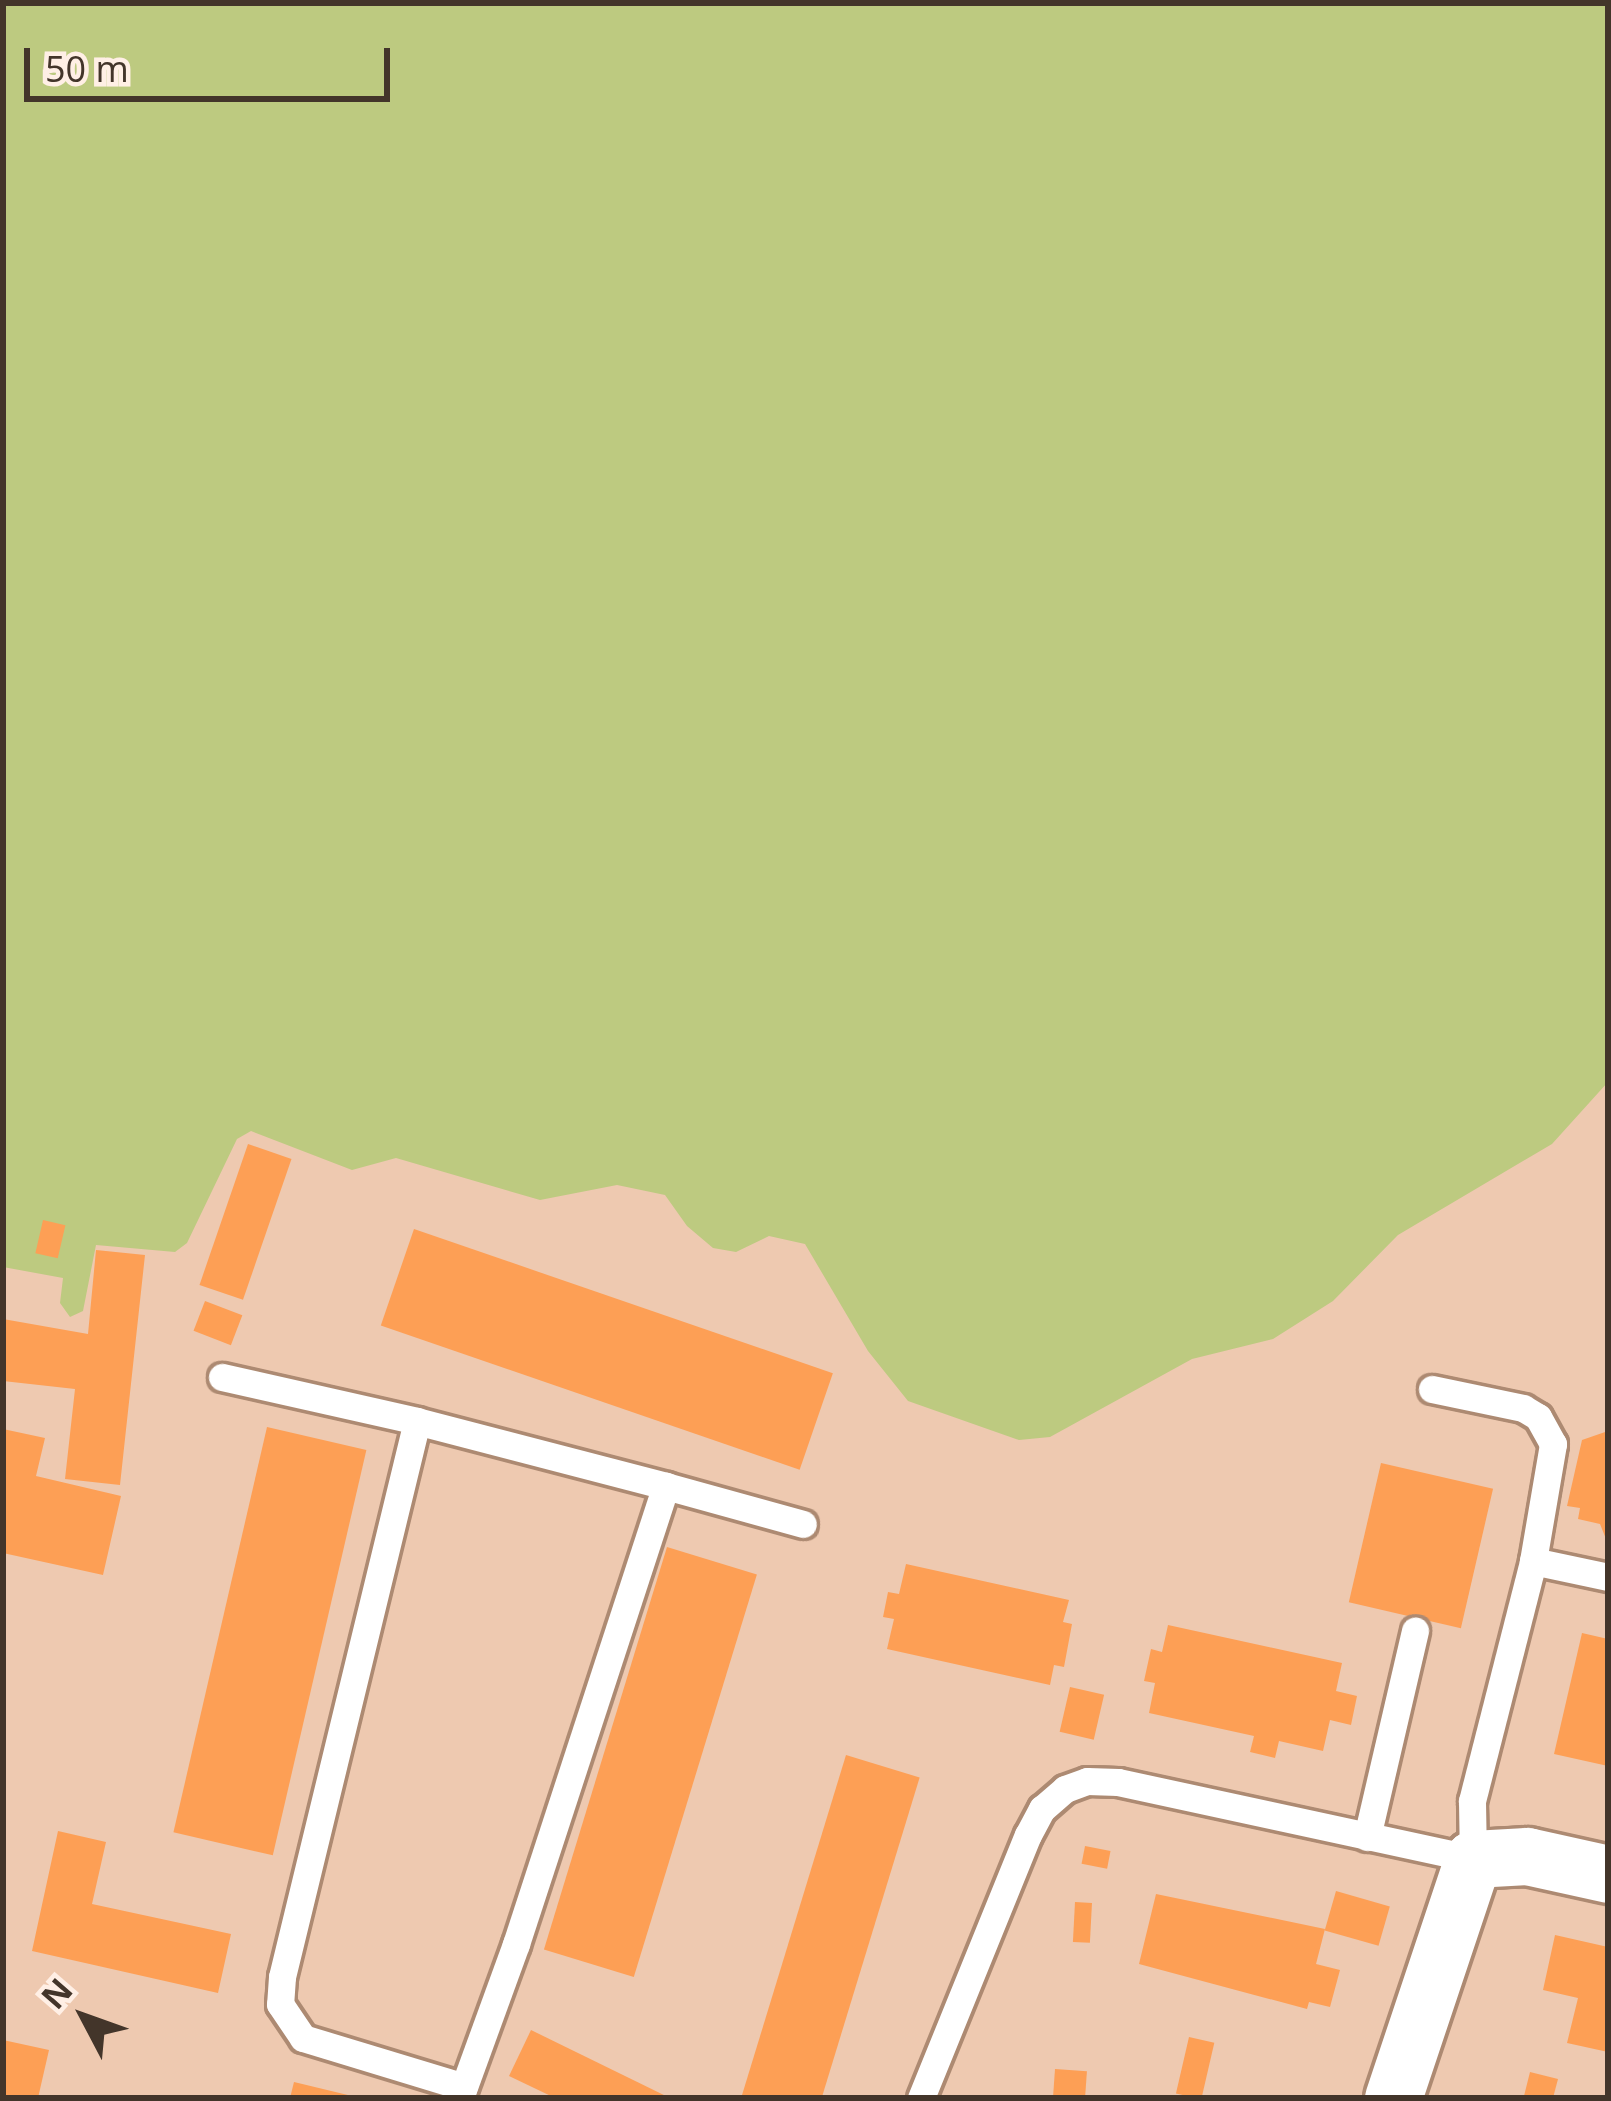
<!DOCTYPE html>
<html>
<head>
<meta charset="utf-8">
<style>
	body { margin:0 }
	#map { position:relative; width:1611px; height:2101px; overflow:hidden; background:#eec9b0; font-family:"Open Sans",sans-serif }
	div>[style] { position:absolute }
	.green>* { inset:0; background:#bdca80 }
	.building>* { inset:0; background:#fd9f55; transform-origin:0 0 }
	.roads { filter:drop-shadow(3px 0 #ad8a72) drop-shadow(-3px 0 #ad8a72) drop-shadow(0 3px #ad8a72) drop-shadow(0 -3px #ad8a72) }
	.service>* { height:27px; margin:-13.5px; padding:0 13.5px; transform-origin:13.5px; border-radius:13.5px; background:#fff }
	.minor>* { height:57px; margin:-28.5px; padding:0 28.5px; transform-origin:28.5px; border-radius:28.5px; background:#fff }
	span { translate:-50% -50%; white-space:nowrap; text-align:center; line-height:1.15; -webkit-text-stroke:12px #ffefe5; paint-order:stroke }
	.frame { position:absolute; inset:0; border:6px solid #43352a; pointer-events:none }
	.north { position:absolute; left:24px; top:1957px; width:120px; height:120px; -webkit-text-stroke:9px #ffefe5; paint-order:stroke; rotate:311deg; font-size:33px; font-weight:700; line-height:48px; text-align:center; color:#43352a }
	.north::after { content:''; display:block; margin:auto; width:42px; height:54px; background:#43352a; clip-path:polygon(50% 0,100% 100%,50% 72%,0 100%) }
	.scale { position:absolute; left:24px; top:48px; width:366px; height:54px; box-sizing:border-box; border:6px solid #43352a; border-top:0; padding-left:15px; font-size:36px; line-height:42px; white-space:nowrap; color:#43352a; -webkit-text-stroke:9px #ffefe5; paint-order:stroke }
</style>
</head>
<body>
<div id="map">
	<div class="green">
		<div style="clip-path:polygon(3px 3px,1608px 3px,1608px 1082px,1552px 1144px,1398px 1235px,1333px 1301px,1273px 1339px,1192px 1359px,1050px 1437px,1019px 1440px,908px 1401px,868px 1351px,805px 1244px,769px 1236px,736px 1252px,713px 1248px,687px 1226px,665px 1195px,617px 1185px,540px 1200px,396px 1158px,352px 1170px,251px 1131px,237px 1139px,187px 1243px,175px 1252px,96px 1245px,83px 1311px,70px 1317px,60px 1303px,63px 1278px,3px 1267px)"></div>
	</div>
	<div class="building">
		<div style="left:248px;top:1144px;width:46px;height:149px;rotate:19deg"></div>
		<div style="left:43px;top:1220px;width:23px;height:34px;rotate:13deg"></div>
		<div style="left:414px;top:1229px;width:443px;height:102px;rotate:19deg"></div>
		<div style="clip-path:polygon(96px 1250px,145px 1255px,120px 1485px,65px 1479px,75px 1389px,3px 1381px,3px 1319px,88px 1334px)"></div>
		<div style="left:205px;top:1301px;width:40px;height:32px;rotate:21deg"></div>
		<div style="left:267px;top:1427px;width:102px;height:416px;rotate:13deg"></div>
		<div style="clip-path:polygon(3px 1429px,45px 1438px,36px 1476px,121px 1496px,103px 1575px,3px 1553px)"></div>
		<div style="clip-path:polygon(1608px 1431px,1608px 1544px,1600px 1524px,1578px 1519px,1580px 1508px,1567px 1506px,1582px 1440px)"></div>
		<div style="left:1381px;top:1463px;width:115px;height:143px;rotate:13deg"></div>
		<div style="left:667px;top:1547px;width:94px;height:421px;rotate:17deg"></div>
		<div style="clip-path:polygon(906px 1564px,1069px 1600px,1063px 1622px,1072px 1624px,1064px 1667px,1054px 1665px,1050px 1685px,887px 1649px,894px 1619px,883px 1617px,888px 1592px,899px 1594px)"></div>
		<div style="clip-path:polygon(1168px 1625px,1342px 1663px,1336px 1691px,1357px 1696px,1351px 1725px,1330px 1720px,1323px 1751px,1279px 1741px,1275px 1758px,1250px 1752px,1254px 1736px,1149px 1713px,1155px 1683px,1144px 1681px,1151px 1649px,1162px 1652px)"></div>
		<div style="clip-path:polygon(1582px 1633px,1608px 1639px,1608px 1766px,1554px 1754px)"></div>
		<div style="left:1070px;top:1687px;width:35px;height:46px;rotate:13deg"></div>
		<div style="left:846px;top:1755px;width:77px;height:359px;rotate:17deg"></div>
		<div style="clip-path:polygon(58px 1831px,106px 1842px,92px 1904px,231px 1934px,218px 1993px,32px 1951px)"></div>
		<div style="left:1085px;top:1846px;width:26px;height:18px;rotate:11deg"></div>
		<div style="left:1336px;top:1891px;width:56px;height:41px;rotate:16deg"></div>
		<div style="clip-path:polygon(1156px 1894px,1325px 1929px,1316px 1964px,1340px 1970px,1330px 2007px,1309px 2002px,1307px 2009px,1139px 1964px)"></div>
		<div style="left:1075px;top:1902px;width:17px;height:40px;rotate:3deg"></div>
		<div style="clip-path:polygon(1555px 1935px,1608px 1947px,1608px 2052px,1567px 2043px,1578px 1998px,1543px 1990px)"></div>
		<div style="clip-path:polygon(531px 2030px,670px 2098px,555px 2098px,509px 2076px)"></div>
		<div style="left:1189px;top:2037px;width:26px;height:58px;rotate:13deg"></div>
		<div style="clip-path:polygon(3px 2040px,49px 2050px,38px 2098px,3px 2098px)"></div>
		<div style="left:1055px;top:2069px;width:32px;height:29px;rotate:4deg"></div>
		<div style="clip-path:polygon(1530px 2072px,1558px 2079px,1553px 2098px,1524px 2096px)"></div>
		<div style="clip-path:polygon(294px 2082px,352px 2096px,352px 2098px,290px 2098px)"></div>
	</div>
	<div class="roads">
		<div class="service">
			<div style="left:222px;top:1377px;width:200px;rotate:12.7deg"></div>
			<div style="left:666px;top:1486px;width:142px;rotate:15.5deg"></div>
			<div style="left:1533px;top:1561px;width:77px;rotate:12deg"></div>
			<div style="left:1367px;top:1837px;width:212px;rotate:-76.9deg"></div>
			<div style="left:460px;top:2098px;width:164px;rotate:-70deg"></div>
			<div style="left:516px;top:1944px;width:482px;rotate:-71.9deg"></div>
			<div style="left:666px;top:1486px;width:257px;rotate:-165.4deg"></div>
			<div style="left:417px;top:1421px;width:572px;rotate:103.65deg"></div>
			<div style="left:282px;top:1977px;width:27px;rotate:94deg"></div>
			<div style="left:280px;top:2004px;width:41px;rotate:55.9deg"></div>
			<div style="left:303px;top:2038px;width:168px;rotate:16.9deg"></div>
			<div style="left:921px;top:2098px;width:284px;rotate:-67.9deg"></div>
			<div style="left:1028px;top:1835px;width:30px;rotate:-62deg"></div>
			<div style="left:1042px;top:1809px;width:30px;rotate:-41deg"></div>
			<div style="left:1065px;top:1789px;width:23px;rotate:-20deg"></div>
			<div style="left:1087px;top:1781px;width:31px;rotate:2deg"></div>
			<div style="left:1118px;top:1782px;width:363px;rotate:12.2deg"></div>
			<div style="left:1473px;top:1859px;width:58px;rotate:-91deg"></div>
			<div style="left:1472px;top:1801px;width:248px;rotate:-75.7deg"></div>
			<div style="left:1533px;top:1561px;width:119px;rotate:-80.3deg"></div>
			<div style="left:1553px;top:1444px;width:31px;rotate:-119deg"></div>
			<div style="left:1538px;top:1417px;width:17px;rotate:-149deg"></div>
			<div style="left:1523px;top:1408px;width:93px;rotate:-168.2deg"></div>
		</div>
		<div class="minor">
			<div style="left:1393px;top:2098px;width:252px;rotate:-71.5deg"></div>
			<div style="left:1473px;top:1859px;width:54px;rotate:-3.2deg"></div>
			<div style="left:1527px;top:1856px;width:83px;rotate:12.5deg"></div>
		</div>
	</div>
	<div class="frame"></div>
	<div class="north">N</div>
	<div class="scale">50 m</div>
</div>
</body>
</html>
